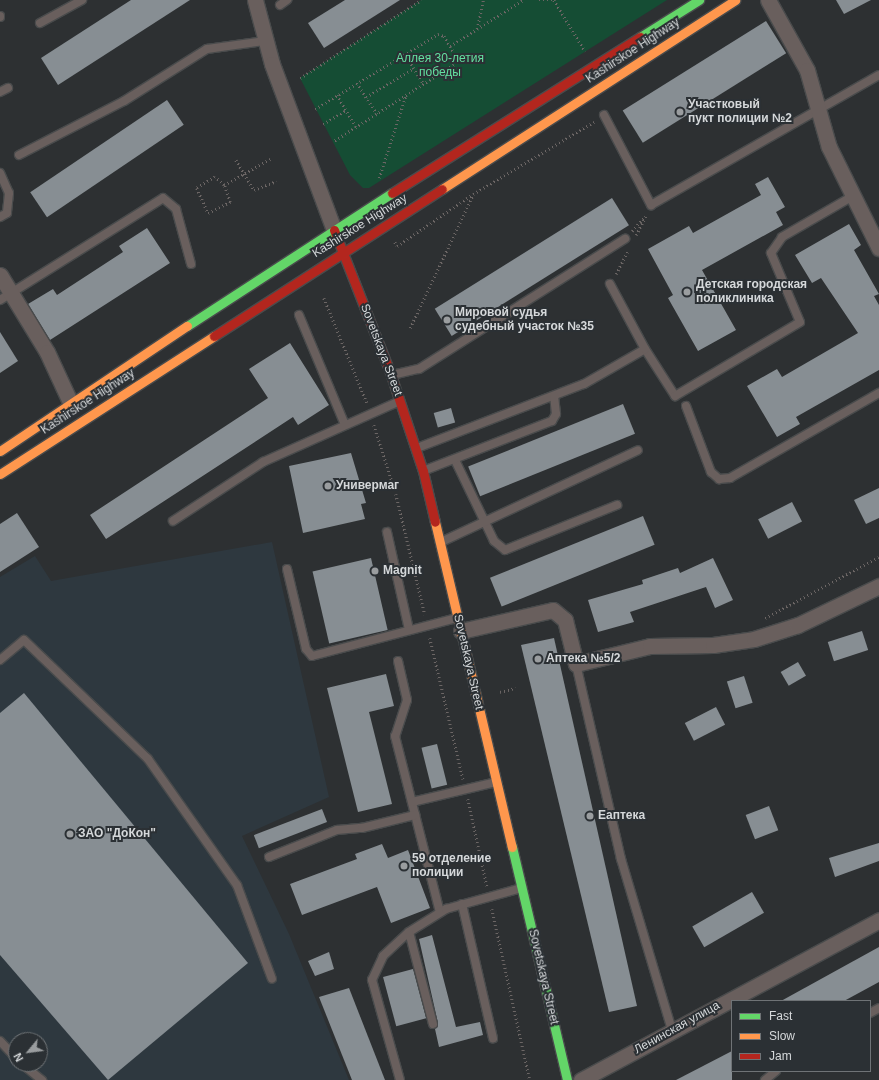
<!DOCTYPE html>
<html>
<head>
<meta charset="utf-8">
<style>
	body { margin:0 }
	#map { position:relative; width:879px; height:1080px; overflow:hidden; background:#2d3032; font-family:Arial,sans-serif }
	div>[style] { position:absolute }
	.built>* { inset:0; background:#2e383f }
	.green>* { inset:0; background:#154d34 }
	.building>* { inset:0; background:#878e93; transform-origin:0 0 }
	.path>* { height:2.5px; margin-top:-1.25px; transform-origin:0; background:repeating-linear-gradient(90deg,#6c6665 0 1px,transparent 0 4px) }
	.roads { filter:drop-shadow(1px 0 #494b4c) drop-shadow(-1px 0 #494b4c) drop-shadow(0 1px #494b4c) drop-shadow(0 -1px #494b4c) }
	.lane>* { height:8px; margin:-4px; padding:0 4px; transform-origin:4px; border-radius:4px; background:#695f5d }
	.street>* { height:15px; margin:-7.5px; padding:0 7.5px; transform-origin:7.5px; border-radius:7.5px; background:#695f5d }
	.fast>* { height:9px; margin:-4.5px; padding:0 4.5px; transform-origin:4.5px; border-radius:4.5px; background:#63d668 }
	.slow>* { height:9px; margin:-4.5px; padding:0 4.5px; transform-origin:4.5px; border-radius:4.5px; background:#ff974d }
	.jam>* { height:9px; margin:-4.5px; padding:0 4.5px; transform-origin:4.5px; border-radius:4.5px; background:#b3261e }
	.dots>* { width:11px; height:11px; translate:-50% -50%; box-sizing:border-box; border:2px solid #2b3034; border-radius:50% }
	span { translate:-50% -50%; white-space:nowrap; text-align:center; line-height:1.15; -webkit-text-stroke:4px #2b3034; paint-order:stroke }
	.street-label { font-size:12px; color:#d5d8da }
	.park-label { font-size:12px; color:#63e0a0 }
	.poi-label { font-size:12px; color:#d5d8da; font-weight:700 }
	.left { translate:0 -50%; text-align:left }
	.legend { position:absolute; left:731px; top:1000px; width:140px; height:72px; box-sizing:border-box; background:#2b3034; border:1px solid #6f7376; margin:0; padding:5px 7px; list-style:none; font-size:12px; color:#d5d8da }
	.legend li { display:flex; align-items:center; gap:8px; height:20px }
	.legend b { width:20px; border:1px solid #6f7376 }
	.north { position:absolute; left:8px; top:1032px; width:40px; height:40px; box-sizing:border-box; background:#2b3034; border:1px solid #6f7376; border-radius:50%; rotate:241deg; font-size:11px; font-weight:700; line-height:16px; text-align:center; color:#d5d8da }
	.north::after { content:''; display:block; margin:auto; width:14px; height:18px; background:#9a9d9f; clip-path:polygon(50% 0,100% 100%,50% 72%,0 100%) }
</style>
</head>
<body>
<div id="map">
	<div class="built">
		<div style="clip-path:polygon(evenodd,272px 542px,329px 797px,242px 836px,289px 934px,349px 1080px,0 1080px,0 577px,35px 556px,51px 581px,272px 542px,16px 1040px,40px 1040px,40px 1064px,16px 1064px,16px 1040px)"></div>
	</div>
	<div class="green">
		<div style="clip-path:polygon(421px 0,667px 0,369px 188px,363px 188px,350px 175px,300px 78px)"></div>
	</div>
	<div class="building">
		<div style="clip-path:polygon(131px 0,190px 0,58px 85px,41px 58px)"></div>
		<div style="clip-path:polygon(345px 0,400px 0,324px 48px,308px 23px)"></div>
		<div style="clip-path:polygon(836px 0,871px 0,844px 14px)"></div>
		<div style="left:766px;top:21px;width:38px;height:169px;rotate:58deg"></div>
		<div style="left:167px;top:100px;width:30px;height:165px;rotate:56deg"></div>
		<div style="clip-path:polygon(768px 177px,785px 207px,776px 212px,783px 225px,702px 270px,736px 330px,698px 351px,668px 298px,673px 295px,648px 249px,689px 226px,693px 233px,761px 195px,755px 184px)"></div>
		<div style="left:612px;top:198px;width:32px;height:209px;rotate:58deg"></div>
		<div style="clip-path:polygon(849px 224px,861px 245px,854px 250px,879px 294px,874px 296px,879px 305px,879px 370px,796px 417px,800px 424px,777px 437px,747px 386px,777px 369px,782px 377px,858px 333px,821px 278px,812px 283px,795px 255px)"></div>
		<div style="clip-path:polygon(147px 228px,170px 263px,50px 340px,28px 304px,53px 289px,57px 295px,123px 252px,119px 246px)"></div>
		<div style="clip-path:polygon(0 332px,18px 361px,0 373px)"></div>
		<div style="clip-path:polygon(290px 343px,329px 405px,298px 425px,293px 417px,106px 539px,90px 515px,268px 398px,249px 369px)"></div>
		<div style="left:623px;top:404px;width:32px;height:167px;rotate:68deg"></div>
		<div style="left:451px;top:408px;width:15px;height:18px;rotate:74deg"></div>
		<div style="clip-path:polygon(351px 453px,366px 503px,361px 504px,365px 519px,303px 533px,289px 466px)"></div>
		<div style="clip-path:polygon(879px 488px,879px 518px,866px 524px,854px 500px)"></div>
		<div style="left:792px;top:502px;width:22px;height:38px;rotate:63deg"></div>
		<div style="clip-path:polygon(17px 513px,39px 547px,0 572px,0 524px)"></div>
		<div style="left:643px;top:516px;width:31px;height:165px;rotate:68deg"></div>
		<div style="left:371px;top:558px;width:74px;height:60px;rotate:77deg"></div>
		<div style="clip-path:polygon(713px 558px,733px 600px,715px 608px,706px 587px,630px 612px,634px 622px,598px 632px,588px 600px,643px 584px,642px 580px,678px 568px,680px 573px)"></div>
		<div style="left:862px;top:631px;width:20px;height:36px;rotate:72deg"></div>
		<div style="clip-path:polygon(554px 638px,637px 1006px,609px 1012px,521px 645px)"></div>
		<div style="left:798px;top:662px;width:16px;height:20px;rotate:60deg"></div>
		<div style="clip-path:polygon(386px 674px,394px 706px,369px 712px,392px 804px,358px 812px,327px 688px)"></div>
		<div style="left:744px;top:676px;width:28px;height:18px;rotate:72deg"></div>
		<div style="clip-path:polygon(24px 693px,248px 963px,108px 1080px,0 955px,0 713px)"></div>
		<div style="left:716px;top:707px;width:20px;height:35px;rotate:63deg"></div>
		<div style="left:437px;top:744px;width:42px;height:16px;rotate:76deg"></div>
		<div style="left:769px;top:806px;width:26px;height:25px;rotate:69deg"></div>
		<div style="left:322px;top:809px;width:14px;height:73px;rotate:69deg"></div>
		<div style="clip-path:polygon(879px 843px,879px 861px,835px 877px,829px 858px)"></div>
		<div style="clip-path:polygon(382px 844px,388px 858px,408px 850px,430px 908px,391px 923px,377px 887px,302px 915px,290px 884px,357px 859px,355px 854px)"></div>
		<div style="left:752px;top:892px;width:24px;height:69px;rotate:60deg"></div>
		<div style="clip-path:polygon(432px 935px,456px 1027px,480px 1022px,483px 1035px,439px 1047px,435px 1029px,438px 1023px,419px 939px)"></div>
		<div style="clip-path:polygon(879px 947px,879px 982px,844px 1001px,781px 1001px)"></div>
		<div style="clip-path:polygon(329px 952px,334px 969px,315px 976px,308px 961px)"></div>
		<div style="left:413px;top:969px;width:51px;height:31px;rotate:75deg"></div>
		<div style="clip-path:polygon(349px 988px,385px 1080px,352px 1080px,319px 997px)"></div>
		<div style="clip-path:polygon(732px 1051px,732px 1080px,676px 1080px)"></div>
	</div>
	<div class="path">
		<div style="left:539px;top:0;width:15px"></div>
		<div style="left:554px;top:0;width:60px;rotate:58.7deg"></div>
		<div style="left:477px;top:29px;width:30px;rotate:-78deg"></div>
		<div style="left:450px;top:46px;width:86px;rotate:-32.2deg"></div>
		<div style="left:405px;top:54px;width:36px;rotate:58deg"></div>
		<div style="left:300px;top:78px;width:144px;rotate:-32.8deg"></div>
		<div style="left:357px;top:83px;width:37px;rotate:57deg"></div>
		<div style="left:337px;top:95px;width:37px;rotate:59deg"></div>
		<div style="left:366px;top:97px;width:56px;rotate:-31.1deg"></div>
		<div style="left:315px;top:109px;width:144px;rotate:-31.4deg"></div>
		<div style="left:438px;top:34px;width:6px;rotate:18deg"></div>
		<div style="left:444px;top:36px;width:26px;rotate:59deg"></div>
		<div style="left:457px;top:58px;width:8px;rotate:113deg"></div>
		<div style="left:454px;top:65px;width:143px;rotate:147.5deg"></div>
		<div style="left:323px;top:124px;width:27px;rotate:-31deg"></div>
		<div style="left:236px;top:160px;width:35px;rotate:59deg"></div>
		<div style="left:254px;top:190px;width:24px;rotate:-22deg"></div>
		<div style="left:379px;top:178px;width:87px;rotate:-72deg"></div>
		<div style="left:224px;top:185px;width:12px;rotate:-138deg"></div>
		<div style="left:215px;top:177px;width:21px;rotate:149deg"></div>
		<div style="left:197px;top:188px;width:27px;rotate:66deg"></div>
		<div style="left:208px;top:213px;width:25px;rotate:-27deg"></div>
		<div style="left:230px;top:202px;width:18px;rotate:-109deg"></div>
		<div style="left:224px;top:185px;width:53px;rotate:-29.5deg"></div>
		<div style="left:632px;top:231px;width:18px;rotate:-49deg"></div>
		<div style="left:636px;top:235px;width:22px;rotate:-63deg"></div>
		<div style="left:395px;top:242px;width:4px;rotate:63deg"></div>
		<div style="left:397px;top:246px;width:92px;rotate:-34.4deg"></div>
		<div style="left:473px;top:194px;width:141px;rotate:-30.8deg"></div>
		<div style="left:616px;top:274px;width:25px;rotate:-63deg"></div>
		<div style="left:324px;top:298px;width:113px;rotate:67.7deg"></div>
		<div style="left:410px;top:328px;width:147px;rotate:-64.7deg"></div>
		<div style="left:374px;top:425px;width:72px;rotate:72.3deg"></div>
		<div style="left:396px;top:494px;width:124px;rotate:76.5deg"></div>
		<div style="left:765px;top:618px;width:129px;rotate:-28.2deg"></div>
		<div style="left:430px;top:638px;width:145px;rotate:76.8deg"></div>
		<div style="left:500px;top:692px;width:16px;rotate:-15deg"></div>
		<div style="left:468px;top:799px;width:89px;rotate:77.7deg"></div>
		<div style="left:492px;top:909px;width:175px;rotate:77.5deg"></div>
	</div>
	<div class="roads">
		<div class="lane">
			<div style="left:280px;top:5px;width:9px;rotate:-36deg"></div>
			<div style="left:0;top:16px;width:1px;rotate:90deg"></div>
			<div style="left:40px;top:23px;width:48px;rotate:-28.7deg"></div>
			<div style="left:0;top:92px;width:9px;rotate:-27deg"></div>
			<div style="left:604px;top:115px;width:102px;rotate:62.4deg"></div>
			<div style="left:651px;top:205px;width:262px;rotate:-29.7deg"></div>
			<div style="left:19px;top:155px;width:118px;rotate:-27.2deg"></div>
			<div style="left:124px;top:101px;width:98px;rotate:-32.1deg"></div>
			<div style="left:207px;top:49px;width:59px;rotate:-7.9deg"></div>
			<div style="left:0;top:173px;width:22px;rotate:66deg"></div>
			<div style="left:9px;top:193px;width:20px;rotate:96deg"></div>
			<div style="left:7px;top:213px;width:8px;rotate:150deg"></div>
			<div style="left:0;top:300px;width:192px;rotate:-32deg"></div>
			<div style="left:163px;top:198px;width:17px;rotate:40deg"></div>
			<div style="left:176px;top:209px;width:57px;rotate:74.7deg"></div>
			<div style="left:299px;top:315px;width:119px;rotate:67.3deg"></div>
			<div style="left:645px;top:349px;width:56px;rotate:57.4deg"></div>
			<div style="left:675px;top:396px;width:145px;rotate:-30.6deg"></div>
			<div style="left:800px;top:322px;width:75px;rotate:-112.8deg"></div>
			<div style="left:771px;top:253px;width:19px;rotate:-55deg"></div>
			<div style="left:782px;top:237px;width:82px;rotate:-30deg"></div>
			<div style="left:392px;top:375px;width:28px;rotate:-13deg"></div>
			<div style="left:419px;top:369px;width:244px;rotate:-32.3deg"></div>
			<div style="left:686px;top:406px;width:71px;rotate:69.3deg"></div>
			<div style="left:711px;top:472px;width:11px;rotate:41deg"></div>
			<div style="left:719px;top:479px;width:11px;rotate:-5deg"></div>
			<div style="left:730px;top:478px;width:172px;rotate:-29.7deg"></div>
			<div style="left:417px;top:448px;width:179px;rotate:-21deg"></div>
			<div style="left:584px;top:384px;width:70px;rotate:-29.8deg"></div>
			<div style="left:645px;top:349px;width:74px;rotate:-118.3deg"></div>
			<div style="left:455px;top:460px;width:90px;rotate:64.3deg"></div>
			<div style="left:494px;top:541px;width:14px;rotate:39deg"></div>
			<div style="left:505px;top:550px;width:121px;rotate:-21.9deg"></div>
			<div style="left:423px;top:471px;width:138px;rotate:-21.2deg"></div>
			<div style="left:552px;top:421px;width:8px;rotate:-60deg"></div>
			<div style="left:556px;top:414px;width:18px;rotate:-96deg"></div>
			<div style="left:173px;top:521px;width:108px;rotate:-33.2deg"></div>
			<div style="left:263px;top:462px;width:148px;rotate:-24deg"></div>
			<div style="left:387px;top:532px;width:100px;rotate:77.3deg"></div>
			<div style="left:441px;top:542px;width:217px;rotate:-25deg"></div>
			<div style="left:287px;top:569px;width:82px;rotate:76.6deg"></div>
			<div style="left:306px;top:649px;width:9px;rotate:49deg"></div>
			<div style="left:312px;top:656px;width:150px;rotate:-14.7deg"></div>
			<div style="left:0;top:660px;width:31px;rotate:-40deg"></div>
			<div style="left:24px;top:640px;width:172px;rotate:43.8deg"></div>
			<div style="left:148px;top:759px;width:154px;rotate:54.8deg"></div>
			<div style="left:237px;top:885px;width:100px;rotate:69.6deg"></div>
			<div style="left:398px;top:661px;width:40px;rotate:77deg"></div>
			<div style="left:407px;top:700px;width:38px;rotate:108deg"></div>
			<div style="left:395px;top:736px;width:182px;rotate:75.7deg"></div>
			<div style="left:576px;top:664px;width:200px;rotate:77deg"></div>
			<div style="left:621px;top:859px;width:178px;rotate:73.4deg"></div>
			<div style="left:412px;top:802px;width:86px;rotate:-13.4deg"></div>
			<div style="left:269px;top:857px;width:73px;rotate:-21.7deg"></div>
			<div style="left:337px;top:830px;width:25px;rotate:-5deg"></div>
			<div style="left:362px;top:828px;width:55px;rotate:-13.8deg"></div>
			<div style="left:462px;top:904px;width:138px;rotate:77deg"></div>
			<div style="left:870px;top:1013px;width:10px;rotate:-29deg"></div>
			<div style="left:433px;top:1024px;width:95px;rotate:-104.6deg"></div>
			<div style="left:409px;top:932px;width:44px;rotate:-31.9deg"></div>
			<div style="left:446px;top:909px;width:78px;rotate:-15.6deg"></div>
			<div style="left:0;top:1041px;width:23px;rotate:47deg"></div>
			<div style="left:22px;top:1064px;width:26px;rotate:39deg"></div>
			<div style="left:400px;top:1080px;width:104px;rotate:-105.6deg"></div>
			<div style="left:372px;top:980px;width:26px;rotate:-65deg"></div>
			<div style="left:383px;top:956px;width:35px;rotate:-43deg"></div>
			<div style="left:765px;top:1080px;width:14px;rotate:-39deg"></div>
		</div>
		<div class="street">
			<div style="left:255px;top:0;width:66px;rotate:75.1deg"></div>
			<div style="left:272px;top:64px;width:177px;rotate:69.5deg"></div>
			<div style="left:768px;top:0;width:80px;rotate:60.9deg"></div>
			<div style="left:807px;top:70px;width:80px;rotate:74.1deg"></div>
			<div style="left:829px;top:147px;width:113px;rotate:63.7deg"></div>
			<div style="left:0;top:275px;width:90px;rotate:58.6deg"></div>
			<div style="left:47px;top:352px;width:57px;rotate:65.2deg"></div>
			<div style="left:461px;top:631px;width:94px;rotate:-12.9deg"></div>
			<div style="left:553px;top:610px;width:16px;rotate:40deg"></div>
			<div style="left:565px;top:620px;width:45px;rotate:76deg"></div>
			<div style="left:576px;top:664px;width:76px;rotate:-13.7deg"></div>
			<div style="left:650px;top:646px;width:63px;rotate:-0.9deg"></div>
			<div style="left:713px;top:645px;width:41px;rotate:-8.3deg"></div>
			<div style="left:754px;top:639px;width:46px;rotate:-17.7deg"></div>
			<div style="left:798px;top:625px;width:90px;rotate:-25.7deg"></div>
			<div style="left:581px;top:1080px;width:338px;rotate:-28.2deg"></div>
		</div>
		<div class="fast">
			<div style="left:640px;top:37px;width:70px;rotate:-32.1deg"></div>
			<div style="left:187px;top:326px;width:244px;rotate:-33deg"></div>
			<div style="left:512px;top:847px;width:239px;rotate:76.7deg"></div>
		</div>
		<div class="slow">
			<div style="left:442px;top:189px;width:349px;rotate:-32.8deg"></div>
			<div style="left:0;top:451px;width:225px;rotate:-33.8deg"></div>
			<div style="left:0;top:474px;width:255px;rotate:-32.8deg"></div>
			<div style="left:435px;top:522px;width:334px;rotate:76.7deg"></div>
		</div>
		<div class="jam">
			<div style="left:392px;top:193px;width:293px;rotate:-32.2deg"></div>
			<div style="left:334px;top:230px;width:156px;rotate:68.5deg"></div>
			<div style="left:391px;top:375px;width:101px;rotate:71.6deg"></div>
			<div style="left:423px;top:471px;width:52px;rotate:76.8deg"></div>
			<div style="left:214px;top:336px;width:271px;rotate:-32.8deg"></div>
		</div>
	</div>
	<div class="dots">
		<div style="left:680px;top:112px;background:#9a9d9f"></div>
		<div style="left:687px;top:292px;background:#9a9d9f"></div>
		<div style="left:447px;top:320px;background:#9a9d9f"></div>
		<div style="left:328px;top:486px;background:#9a9d9f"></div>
		<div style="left:375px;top:571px;background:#9a9d9f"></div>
		<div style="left:538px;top:659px;background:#9a9d9f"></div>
		<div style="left:590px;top:816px;background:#9a9d9f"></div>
		<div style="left:70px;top:834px;background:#9a9d9f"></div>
		<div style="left:404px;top:866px;background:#9a9d9f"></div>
	</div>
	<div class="street-label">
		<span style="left:633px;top:51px;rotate:-33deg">Kashirskoe Highway</span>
		<span style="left:360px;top:226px;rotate:-32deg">Kashirskoe Highway</span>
		<span style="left:381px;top:350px;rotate:69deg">Sovetskaya Street</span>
		<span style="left:88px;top:402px;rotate:-33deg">Kashirskoe Highway</span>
		<span style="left:468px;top:662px;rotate:77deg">Sovetskaya Street</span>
		<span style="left:543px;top:977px;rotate:77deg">Sovetskaya Street</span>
		<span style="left:677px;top:1028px;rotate:-29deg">Ленинская улица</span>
	</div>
	<div class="park-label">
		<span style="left:440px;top:66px">Аллея 30-летия<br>победы</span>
	</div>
	<div class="poi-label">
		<span class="left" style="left:688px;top:112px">Участковый<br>пукт полиции №2</span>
		<span class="left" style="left:696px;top:292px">Детская городская<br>поликлиника</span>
		<span class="left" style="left:455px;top:320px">Мировой судья<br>судебный участок №35</span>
		<span class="left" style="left:336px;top:486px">Универмаг</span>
		<span class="left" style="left:383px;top:571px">Magnit</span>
		<span class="left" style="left:546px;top:659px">Аптека №5/2</span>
		<span class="left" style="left:598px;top:816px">Еаптека</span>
		<span class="left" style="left:78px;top:834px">ЗАО "ДоКон"</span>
		<span class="left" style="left:412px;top:866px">59 отделение<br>полиции</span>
	</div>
	<ul class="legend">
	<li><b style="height:5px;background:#63d668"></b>Fast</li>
	<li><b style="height:5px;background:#ff974d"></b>Slow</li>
	<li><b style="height:5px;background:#b3261e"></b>Jam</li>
	</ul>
	<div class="north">N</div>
</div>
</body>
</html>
